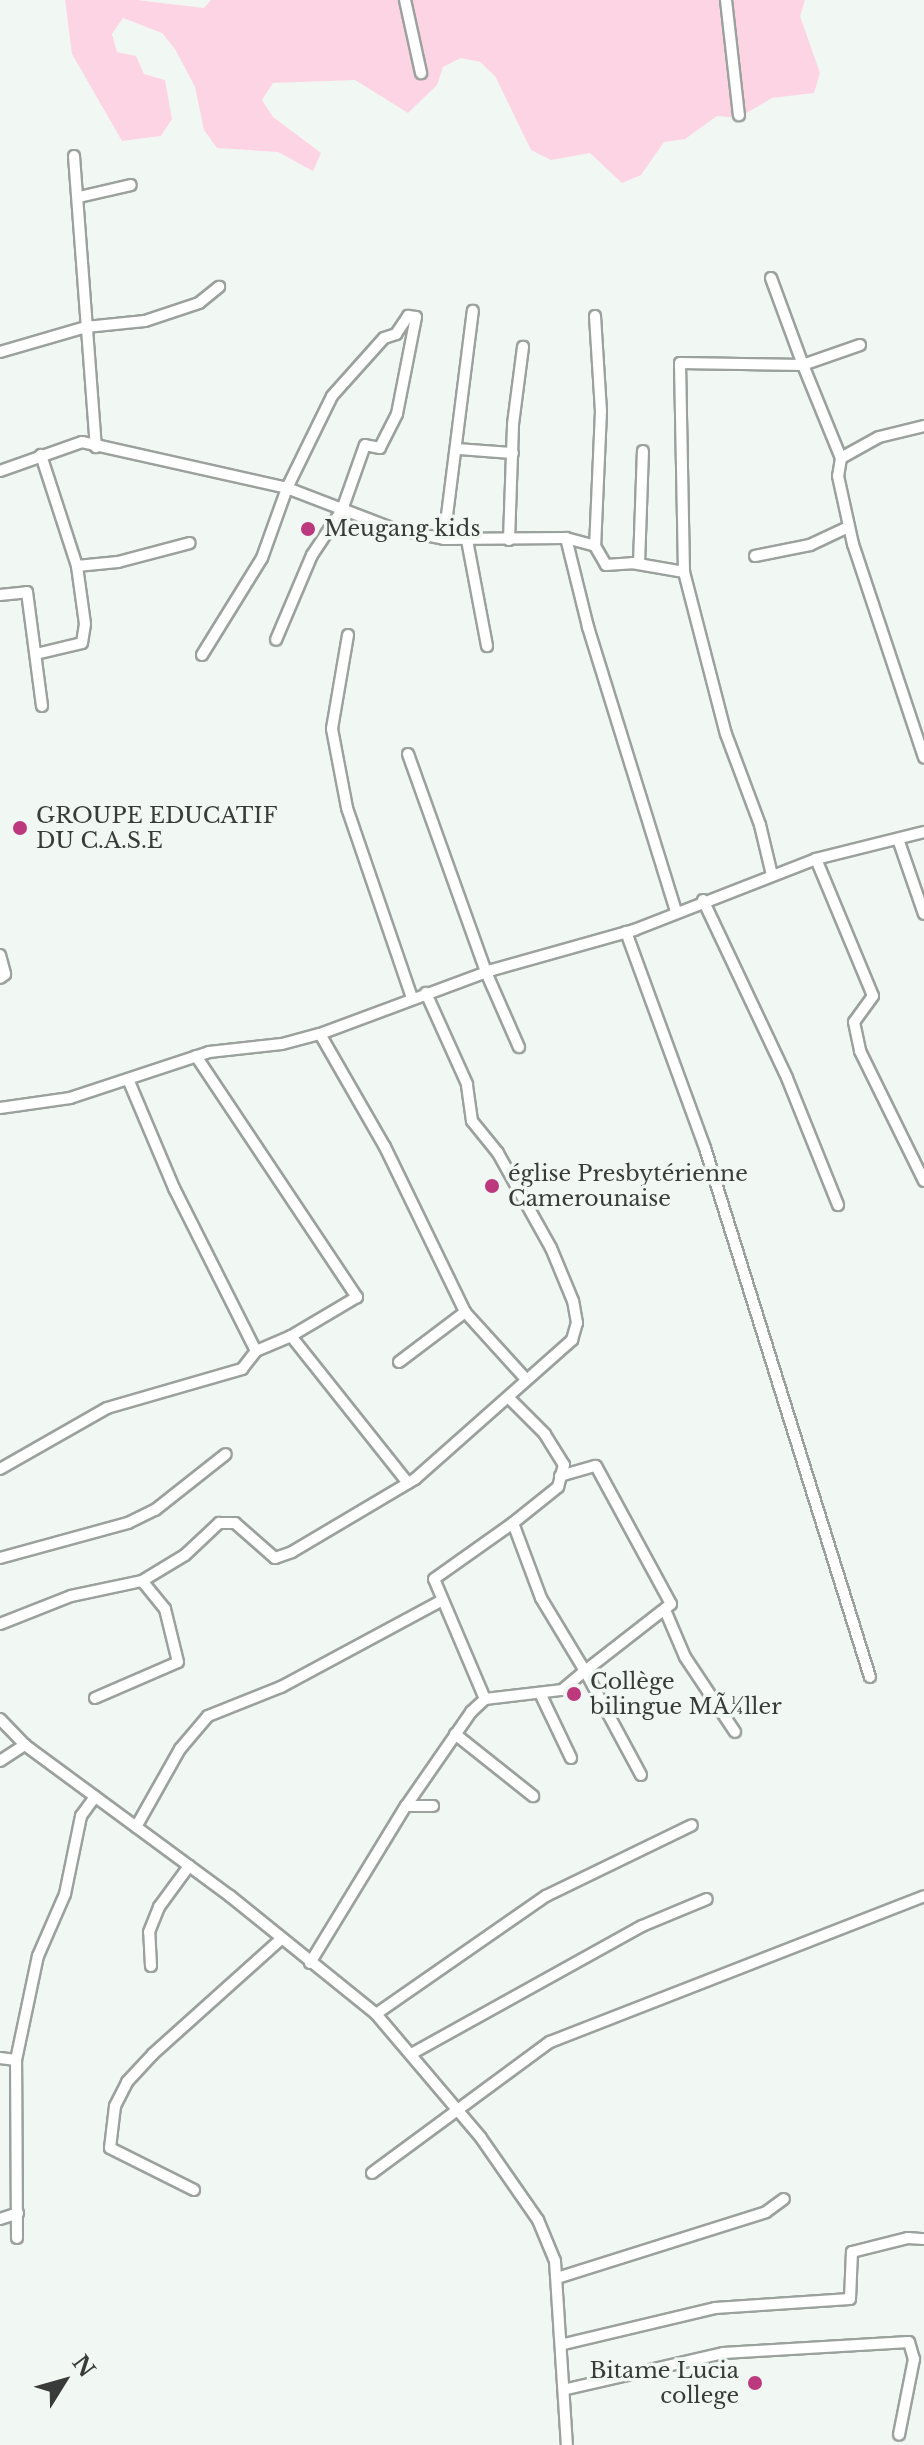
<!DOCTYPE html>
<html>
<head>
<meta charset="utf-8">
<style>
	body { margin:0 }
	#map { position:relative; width:924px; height:2445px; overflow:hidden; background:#f1f8f4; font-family:"Libre Baskerville",serif }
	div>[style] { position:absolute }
	.green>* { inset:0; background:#fdd4e4 }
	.roads { filter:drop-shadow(2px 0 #9ba19d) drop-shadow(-2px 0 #9ba19d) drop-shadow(0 2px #9ba19d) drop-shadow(0 -2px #9ba19d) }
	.street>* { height:10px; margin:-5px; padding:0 5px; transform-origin:5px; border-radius:5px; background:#fff }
	.dots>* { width:22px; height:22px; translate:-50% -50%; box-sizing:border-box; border:4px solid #f1f8f4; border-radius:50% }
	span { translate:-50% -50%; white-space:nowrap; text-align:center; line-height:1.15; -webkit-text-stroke:7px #f1f8f4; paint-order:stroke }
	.poi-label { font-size:22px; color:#383b39 }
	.left { translate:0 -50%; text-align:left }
	.right { translate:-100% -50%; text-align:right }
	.north { position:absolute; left:24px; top:2341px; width:80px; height:80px; -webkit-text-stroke:6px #f1f8f4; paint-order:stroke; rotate:53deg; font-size:22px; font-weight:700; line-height:32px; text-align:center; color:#383b39 }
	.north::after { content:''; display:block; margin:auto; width:28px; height:36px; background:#383b39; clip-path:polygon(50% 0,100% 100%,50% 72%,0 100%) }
</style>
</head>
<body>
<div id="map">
	<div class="green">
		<div style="clip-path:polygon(65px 0,137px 0,204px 8px,211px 0,805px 0,800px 16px,820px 73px,814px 93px,772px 98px,738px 118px,717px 116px,685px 139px,664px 142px,641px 175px,622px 183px,590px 153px,551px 160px,531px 150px,495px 76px,480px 62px,461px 58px,443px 67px,437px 85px,408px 113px,355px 80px,273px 83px,262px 100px,273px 117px,321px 153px,313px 171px,278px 152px,217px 148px,204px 130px,195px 87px,175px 49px,162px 33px,123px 18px,112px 34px,117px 52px,136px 56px,144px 74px,165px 80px,172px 119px,161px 136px,122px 141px,72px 54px)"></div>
	</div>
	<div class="roads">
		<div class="street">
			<div style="left:405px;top:0;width:75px;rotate:77.6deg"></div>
			<div style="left:726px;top:0;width:116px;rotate:83.6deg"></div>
			<div style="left:74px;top:156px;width:292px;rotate:85.7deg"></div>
			<div style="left:79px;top:197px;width:53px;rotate:-13deg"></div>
			<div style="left:771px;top:278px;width:93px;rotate:69.8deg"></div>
			<div style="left:803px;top:365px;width:123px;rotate:-179.1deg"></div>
			<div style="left:680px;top:363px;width:209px;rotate:88.9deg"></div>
			<div style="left:684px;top:572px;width:167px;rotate:75.5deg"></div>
			<div style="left:726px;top:734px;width:97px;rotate:69.5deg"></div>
			<div style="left:760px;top:825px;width:51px;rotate:76.5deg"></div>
			<div style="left:595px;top:316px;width:95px;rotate:86.4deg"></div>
			<div style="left:601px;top:411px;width:135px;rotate:92.5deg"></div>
			<div style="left:860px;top:345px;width:60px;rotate:160.7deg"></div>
			<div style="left:803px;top:365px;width:100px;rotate:67.8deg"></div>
			<div style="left:841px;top:458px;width:18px;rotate:99deg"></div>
			<div style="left:838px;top:476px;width:70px;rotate:77.6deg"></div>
			<div style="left:853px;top:544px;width:225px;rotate:71.6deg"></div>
			<div style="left:0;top:352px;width:90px;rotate:-16.2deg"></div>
			<div style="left:86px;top:327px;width:59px;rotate:-5.8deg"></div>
			<div style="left:145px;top:321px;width:57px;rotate:-18.4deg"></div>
			<div style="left:199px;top:303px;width:26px;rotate:-39deg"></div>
			<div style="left:458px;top:449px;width:55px;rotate:4.2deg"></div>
			<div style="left:841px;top:458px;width:43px;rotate:-28.9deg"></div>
			<div style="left:879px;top:437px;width:46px;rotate:-13.7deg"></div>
			<div style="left:0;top:471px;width:87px;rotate:-19.5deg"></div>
			<div style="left:82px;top:442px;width:210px;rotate:12.6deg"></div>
			<div style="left:287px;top:488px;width:111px;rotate:21deg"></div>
			<div style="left:391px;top:528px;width:54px;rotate:11.7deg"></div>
			<div style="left:444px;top:539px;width:122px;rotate:-0.5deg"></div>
			<div style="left:566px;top:538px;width:30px;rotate:15deg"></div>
			<div style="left:595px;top:546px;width:22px;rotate:60deg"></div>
			<div style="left:606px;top:565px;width:26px;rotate:-4deg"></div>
			<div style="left:632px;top:563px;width:53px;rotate:9.8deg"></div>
			<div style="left:566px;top:538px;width:92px;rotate:76.1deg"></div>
			<div style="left:588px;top:627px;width:298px;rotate:72.8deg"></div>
			<div style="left:444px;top:539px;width:230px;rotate:-82.8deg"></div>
			<div style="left:467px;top:540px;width:108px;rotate:79.3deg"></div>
			<div style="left:509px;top:540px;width:116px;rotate:-88deg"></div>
			<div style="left:513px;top:424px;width:78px;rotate:-82.6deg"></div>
			<div style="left:755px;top:556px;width:56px;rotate:-11.3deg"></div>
			<div style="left:810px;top:545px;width:42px;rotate:-25.3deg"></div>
			<div style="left:639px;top:564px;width:113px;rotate:-88deg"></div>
			<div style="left:77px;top:566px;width:41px;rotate:-5.6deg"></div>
			<div style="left:118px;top:562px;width:74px;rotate:-14.8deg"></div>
			<div style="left:0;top:595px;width:27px;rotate:-6deg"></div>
			<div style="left:27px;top:592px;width:115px;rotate:82.5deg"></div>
			<div style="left:348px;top:635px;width:95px;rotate:99.7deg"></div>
			<div style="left:332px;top:729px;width:80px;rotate:79.2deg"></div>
			<div style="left:347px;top:808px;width:201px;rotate:71.1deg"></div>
			<div style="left:36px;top:654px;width:47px;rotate:-13.4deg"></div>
			<div style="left:82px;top:643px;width:19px;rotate:-81deg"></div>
			<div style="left:85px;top:624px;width:59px;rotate:-97.9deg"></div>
			<div style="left:77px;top:566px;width:117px;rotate:-108deg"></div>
			<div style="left:202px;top:655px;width:114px;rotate:-58.3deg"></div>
			<div style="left:262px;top:558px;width:74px;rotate:-70.3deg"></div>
			<div style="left:287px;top:488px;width:102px;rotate:-63.9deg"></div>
			<div style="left:332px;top:396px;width:78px;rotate:-48.1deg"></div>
			<div style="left:384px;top:338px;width:13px;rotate:-18deg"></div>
			<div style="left:396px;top:334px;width:22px;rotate:-56deg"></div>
			<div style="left:408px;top:316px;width:8px;rotate:7deg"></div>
			<div style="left:416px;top:317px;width:99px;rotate:101.1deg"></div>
			<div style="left:397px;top:414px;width:38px;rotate:117deg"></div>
			<div style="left:380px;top:448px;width:15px;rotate:-169deg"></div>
			<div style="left:365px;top:445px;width:69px;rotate:109.5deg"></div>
			<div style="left:342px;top:510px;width:54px;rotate:123.7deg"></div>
			<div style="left:312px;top:555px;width:92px;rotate:113deg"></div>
			<div style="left:408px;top:754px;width:232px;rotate:70.3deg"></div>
			<div style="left:486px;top:972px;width:82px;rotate:66.3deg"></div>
			<div style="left:898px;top:839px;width:79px;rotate:70.9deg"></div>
			<div style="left:816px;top:859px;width:148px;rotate:67.4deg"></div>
			<div style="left:873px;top:996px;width:32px;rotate:126deg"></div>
			<div style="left:854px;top:1022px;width:30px;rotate:78deg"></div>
			<div style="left:860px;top:1051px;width:145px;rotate:63.8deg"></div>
			<div style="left:703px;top:900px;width:197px;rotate:64.7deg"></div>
			<div style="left:787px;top:1078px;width:137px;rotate:68.1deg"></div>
			<div style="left:626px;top:932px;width:230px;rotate:69.9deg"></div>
			<div style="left:705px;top:1148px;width:554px;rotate:72.68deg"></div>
			<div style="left:0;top:955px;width:20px;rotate:75deg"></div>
			<div style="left:5px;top:974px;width:6px;rotate:141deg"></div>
			<div style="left:320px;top:1034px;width:130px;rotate:60.1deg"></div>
			<div style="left:385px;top:1147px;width:183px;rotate:64.1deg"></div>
			<div style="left:196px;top:1056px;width:290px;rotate:56.3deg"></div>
			<div style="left:357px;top:1297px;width:77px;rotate:149.4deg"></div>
			<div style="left:0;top:1108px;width:71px;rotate:-8.1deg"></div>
			<div style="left:70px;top:1098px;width:146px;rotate:-18.3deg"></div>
			<div style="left:209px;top:1052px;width:73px;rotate:-6.3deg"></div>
			<div style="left:282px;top:1044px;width:39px;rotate:-15deg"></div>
			<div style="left:320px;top:1034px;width:184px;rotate:-20.4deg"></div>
			<div style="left:492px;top:970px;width:148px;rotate:-15.7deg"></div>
			<div style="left:634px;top:930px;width:195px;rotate:-21.3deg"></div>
			<div style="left:816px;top:859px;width:111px;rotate:-14deg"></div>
			<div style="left:256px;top:1351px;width:38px;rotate:-23deg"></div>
			<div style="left:291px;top:1336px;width:188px;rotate:51.5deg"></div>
			<div style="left:399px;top:1362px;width:83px;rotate:-37.1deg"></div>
			<div style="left:465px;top:1312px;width:88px;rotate:47.8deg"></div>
			<div style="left:0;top:1469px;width:123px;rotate:-29.7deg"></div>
			<div style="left:107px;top:1408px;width:141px;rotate:-16.1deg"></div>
			<div style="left:242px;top:1369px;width:23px;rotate:-52deg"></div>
			<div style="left:256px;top:1351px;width:182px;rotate:-116.7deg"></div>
			<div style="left:174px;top:1188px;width:118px;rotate:-112.9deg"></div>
			<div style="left:560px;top:1476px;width:37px;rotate:-16deg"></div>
			<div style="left:596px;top:1466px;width:157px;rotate:61.5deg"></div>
			<div style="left:671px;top:1604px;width:109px;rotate:142.1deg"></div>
			<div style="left:585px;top:1671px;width:118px;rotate:61.7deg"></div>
			<div style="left:0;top:1558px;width:133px;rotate:-15.3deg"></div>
			<div style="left:128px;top:1523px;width:30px;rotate:-26deg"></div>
			<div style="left:155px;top:1510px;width:90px;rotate:-38.3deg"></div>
			<div style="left:665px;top:1610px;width:51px;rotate:66.9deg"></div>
			<div style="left:685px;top:1657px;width:90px;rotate:56.3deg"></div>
			<div style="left:0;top:1624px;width:76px;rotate:-21.5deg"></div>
			<div style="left:71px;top:1596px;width:73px;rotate:-11.9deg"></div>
			<div style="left:142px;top:1581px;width:50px;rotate:-31.2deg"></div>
			<div style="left:185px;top:1555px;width:47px;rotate:-43.3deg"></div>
			<div style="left:219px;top:1523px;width:16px"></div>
			<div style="left:235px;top:1523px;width:53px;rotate:41.2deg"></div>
			<div style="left:275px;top:1558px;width:18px;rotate:-19deg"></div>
			<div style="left:292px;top:1552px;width:143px;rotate:-30.7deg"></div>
			<div style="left:415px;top:1479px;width:210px;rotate:-41.5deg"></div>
			<div style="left:572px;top:1340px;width:18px;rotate:-74deg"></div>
			<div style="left:577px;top:1323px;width:22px;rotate:-100deg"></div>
			<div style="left:573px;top:1301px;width:57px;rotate:-112.5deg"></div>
			<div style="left:551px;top:1248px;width:109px;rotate:-119.2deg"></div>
			<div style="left:498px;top:1153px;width:41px;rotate:-129.1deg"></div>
			<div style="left:472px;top:1121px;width:37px;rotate:-98deg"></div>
			<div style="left:467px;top:1084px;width:100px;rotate:-114.3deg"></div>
			<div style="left:540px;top:1693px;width:72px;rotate:64.5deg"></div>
			<div style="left:95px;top:1698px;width:90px;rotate:-23.4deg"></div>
			<div style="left:178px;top:1662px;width:55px;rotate:-103.8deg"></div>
			<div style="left:165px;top:1609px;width:36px;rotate:-129deg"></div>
			<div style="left:485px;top:1699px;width:130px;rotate:-113deg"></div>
			<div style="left:434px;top:1579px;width:97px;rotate:-35.3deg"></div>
			<div style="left:0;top:1719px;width:36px;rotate:46deg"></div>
			<div style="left:25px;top:1745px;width:255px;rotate:36.4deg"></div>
			<div style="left:230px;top:1896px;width:188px;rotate:38.9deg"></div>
			<div style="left:376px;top:2014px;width:162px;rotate:49.7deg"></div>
			<div style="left:481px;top:2138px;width:100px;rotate:55.2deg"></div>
			<div style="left:538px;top:2220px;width:44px;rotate:67.5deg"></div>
			<div style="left:555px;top:2261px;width:184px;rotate:86.3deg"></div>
			<div style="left:455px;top:1734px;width:100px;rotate:38.5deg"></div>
			<div style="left:0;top:1761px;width:30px;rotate:-33deg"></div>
			<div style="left:406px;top:1806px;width:27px"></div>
			<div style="left:136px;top:1827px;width:90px;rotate:-60.6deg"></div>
			<div style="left:180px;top:1749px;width:43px;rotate:-49.7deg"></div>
			<div style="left:208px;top:1716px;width:79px;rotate:-21.7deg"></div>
			<div style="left:281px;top:1687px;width:182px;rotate:-28.3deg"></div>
			<div style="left:310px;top:1963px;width:184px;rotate:-58.6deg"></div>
			<div style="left:406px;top:1806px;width:114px;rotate:-55.3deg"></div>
			<div style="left:471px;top:1712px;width:19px;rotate:-43deg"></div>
			<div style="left:485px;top:1699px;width:78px;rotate:-6.7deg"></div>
			<div style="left:562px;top:1690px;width:30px;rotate:-40deg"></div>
			<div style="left:585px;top:1671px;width:85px;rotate:-121.1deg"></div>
			<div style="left:541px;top:1598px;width:80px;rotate:-110.5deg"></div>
			<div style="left:513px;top:1523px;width:58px;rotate:-38.7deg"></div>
			<div style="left:558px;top:1487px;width:23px;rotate:-75deg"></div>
			<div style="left:564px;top:1465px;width:36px;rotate:-122deg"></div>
			<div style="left:545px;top:1434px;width:52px;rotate:-135deg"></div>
			<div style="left:151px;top:1966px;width:34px;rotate:-93deg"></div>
			<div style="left:149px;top:1932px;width:27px;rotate:-68deg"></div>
			<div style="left:159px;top:1907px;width:51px;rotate:-53.8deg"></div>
			<div style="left:376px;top:2014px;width:207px;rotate:-34.8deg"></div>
			<div style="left:546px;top:1896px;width:162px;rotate:-25.9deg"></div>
			<div style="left:413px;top:2053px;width:262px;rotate:-29deg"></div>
			<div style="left:642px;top:1926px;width:70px;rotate:-22.6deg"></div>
			<div style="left:0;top:2058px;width:16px;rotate:7deg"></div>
			<div style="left:372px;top:2173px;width:221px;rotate:-36.4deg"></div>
			<div style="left:550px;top:2042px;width:401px;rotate:-21.3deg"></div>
			<div style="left:194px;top:2190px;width:94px;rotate:-153.4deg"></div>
			<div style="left:110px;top:2148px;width:42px;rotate:-83.2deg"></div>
			<div style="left:115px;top:2106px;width:27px;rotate:-63deg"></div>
			<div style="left:127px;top:2082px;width:38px;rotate:-47deg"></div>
			<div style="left:153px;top:2054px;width:172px;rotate:-41.9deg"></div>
			<div style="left:0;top:2219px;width:19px;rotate:-18deg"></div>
			<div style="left:17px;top:2238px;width:178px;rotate:-90.3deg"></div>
			<div style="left:16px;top:2060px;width:106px;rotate:-78.1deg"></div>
			<div style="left:38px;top:1956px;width:68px;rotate:-66.5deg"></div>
			<div style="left:65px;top:1894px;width:80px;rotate:-78.4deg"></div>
			<div style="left:81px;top:1816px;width:24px;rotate:-54deg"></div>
			<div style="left:557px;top:2278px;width:219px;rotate:-17.5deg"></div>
			<div style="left:766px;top:2212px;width:22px;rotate:-36deg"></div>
			<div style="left:564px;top:2344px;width:155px;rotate:-13.4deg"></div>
			<div style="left:715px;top:2308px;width:135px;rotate:-3.8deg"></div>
			<div style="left:850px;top:2299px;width:47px;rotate:-87.6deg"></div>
			<div style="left:852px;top:2252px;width:58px;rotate:-14deg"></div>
			<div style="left:908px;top:2238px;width:16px;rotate:4deg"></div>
			<div style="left:567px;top:2389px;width:160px;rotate:-13deg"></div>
			<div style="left:723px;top:2353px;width:186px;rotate:-3.4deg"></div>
			<div style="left:909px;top:2342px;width:18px;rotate:74deg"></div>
			<div style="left:914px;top:2359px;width:77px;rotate:101.2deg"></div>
		</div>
	</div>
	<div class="dots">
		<div style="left:308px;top:529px;background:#bd397e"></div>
		<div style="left:20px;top:828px;background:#bd397e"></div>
		<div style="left:492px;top:1186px;background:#bd397e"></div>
		<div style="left:574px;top:1694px;background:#bd397e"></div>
		<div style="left:755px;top:2383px;background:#bd397e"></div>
	</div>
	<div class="poi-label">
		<span class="left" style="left:324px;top:529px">Meugang kids</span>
		<span class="left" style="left:36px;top:828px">GROUPE EDUCATIF<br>DU C.A.S.E</span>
		<span class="left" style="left:508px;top:1186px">église Presbytérienne<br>Camerounaise</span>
		<span class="left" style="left:590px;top:1694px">Collège<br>bilingue MÃ¼ller</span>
		<span class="right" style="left:739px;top:2383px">Bitame Lucia<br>college</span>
	</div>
	<div class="north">N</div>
</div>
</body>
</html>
